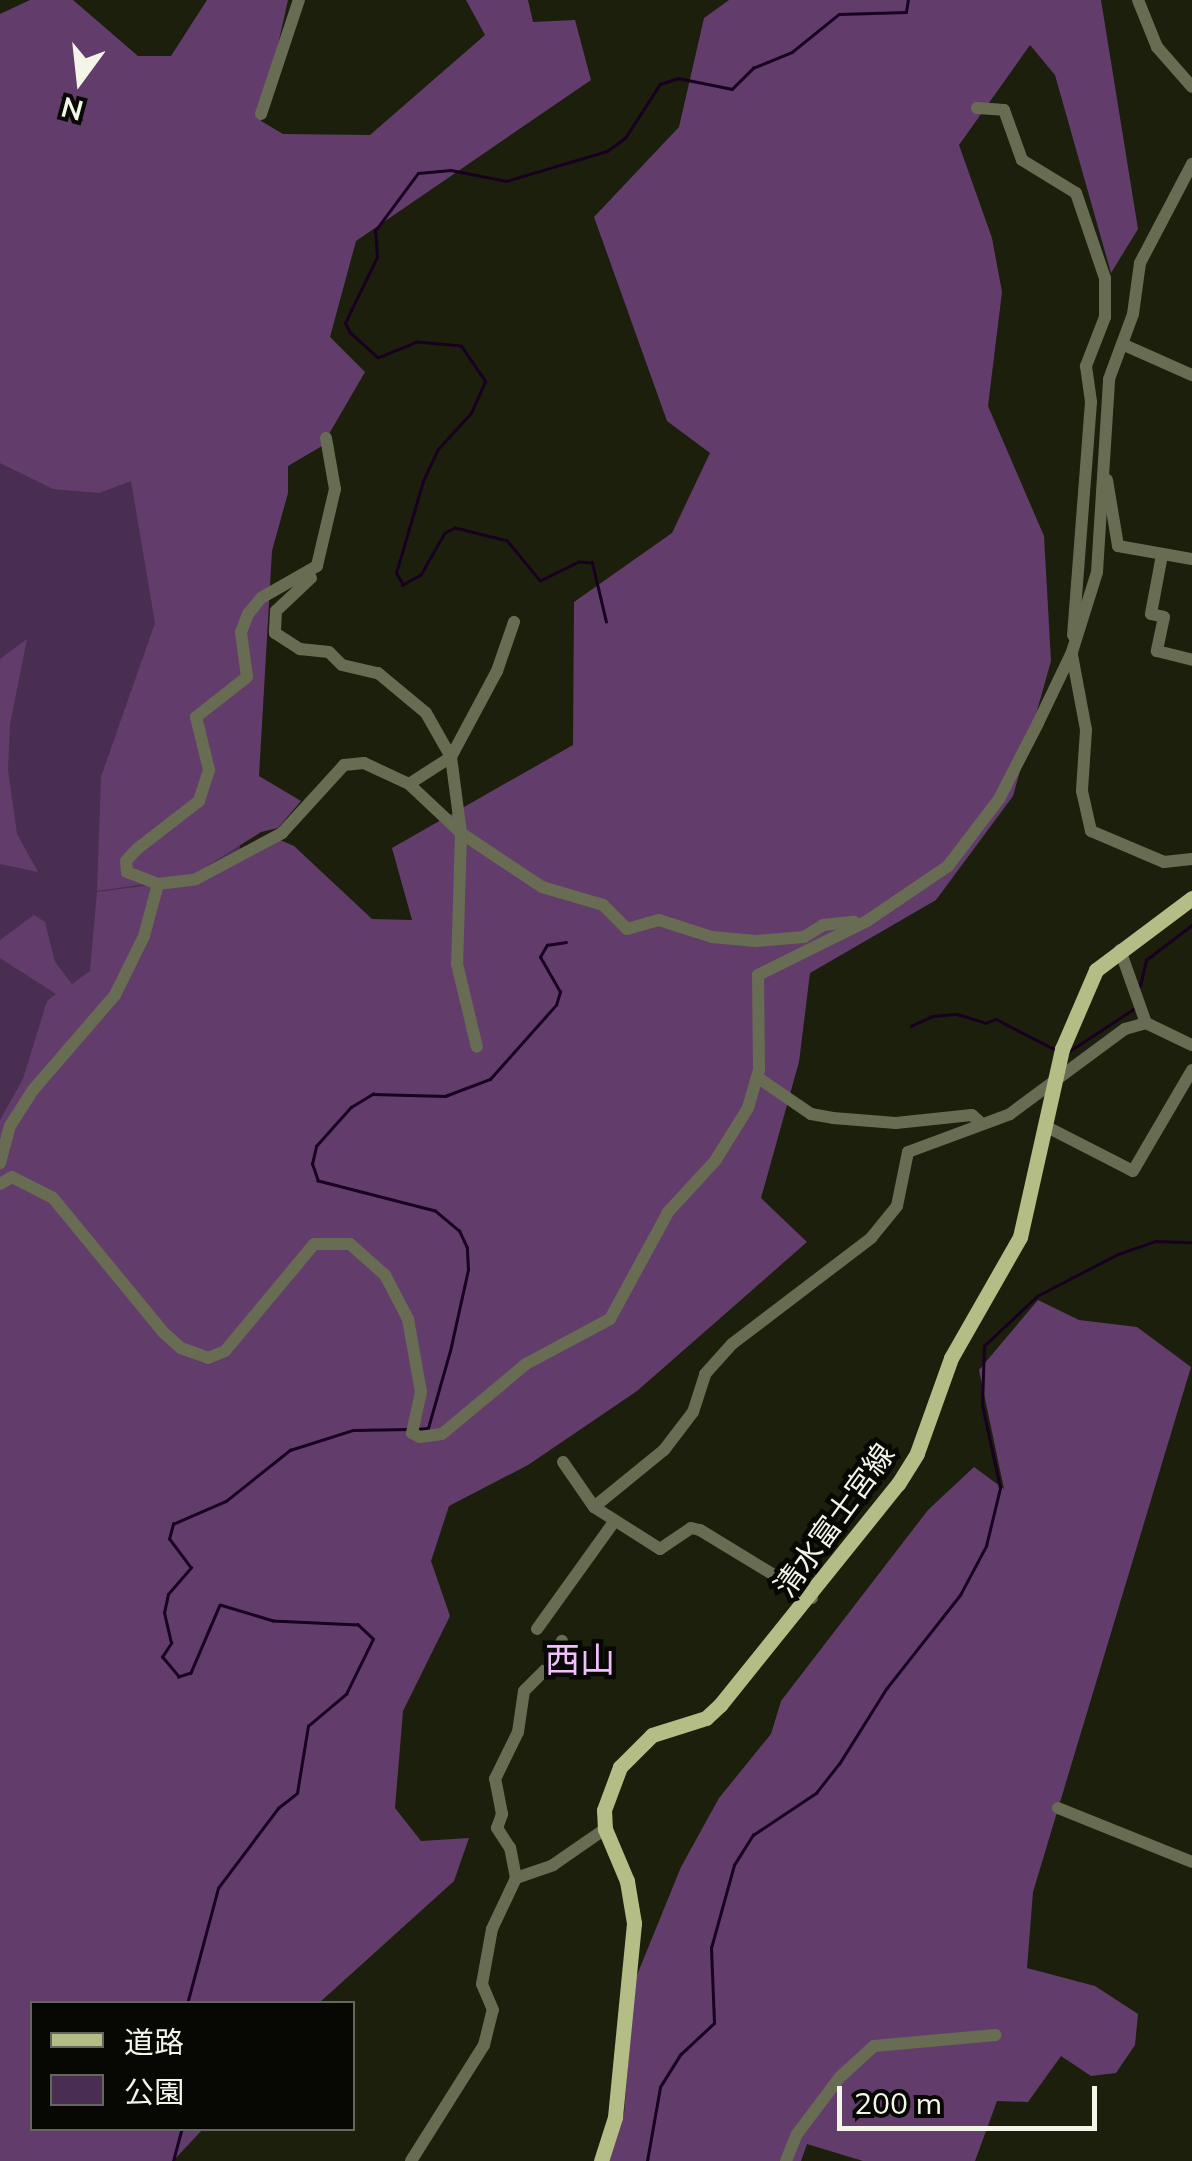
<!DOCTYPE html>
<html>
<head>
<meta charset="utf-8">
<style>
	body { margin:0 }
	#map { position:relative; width:1192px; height:2161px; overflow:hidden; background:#1c1f0c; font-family:Mulish,"Noto Sans JP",sans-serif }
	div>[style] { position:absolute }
	.green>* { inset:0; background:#4a2e51 }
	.forest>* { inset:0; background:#623d6b }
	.stream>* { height:2.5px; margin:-1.25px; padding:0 1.25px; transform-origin:1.25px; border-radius:1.25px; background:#180020 }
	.minor>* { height:12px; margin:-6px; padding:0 6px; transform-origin:6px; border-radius:6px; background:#686c52 }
	.major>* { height:15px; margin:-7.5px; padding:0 7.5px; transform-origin:7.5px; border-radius:7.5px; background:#b5bd87 }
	span { translate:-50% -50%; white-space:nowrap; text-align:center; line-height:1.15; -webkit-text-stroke:9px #070803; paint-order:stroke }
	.street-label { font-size:30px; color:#f3f5e9 }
	.quarter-label { font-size:35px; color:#f1bffe }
	.legend { position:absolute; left:30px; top:2001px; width:325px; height:130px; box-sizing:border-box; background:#070803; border:2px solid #65675f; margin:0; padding:12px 18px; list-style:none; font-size:30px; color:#f3f5e9 }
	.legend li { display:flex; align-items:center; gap:20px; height:50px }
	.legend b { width:50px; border:2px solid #65675f }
	.north { position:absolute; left:30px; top:30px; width:100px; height:100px; -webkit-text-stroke:8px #070803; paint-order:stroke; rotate:195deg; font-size:28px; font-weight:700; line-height:40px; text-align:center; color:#f3f5e9 }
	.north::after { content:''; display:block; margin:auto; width:35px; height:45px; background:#f3f5e9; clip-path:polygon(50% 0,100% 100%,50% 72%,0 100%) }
	.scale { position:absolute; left:837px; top:2086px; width:260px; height:45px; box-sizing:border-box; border:5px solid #f3f5e9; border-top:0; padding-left:12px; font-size:30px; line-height:35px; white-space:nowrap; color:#f3f5e9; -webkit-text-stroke:8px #070803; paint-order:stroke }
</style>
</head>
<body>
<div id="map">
	<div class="green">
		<div style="clip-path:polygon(0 420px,133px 475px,246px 868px,0 1392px)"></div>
	</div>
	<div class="forest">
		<div style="clip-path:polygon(30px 0,73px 0,138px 56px,171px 56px,207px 0,288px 0,261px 121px,283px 134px,370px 135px,485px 35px,466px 0,528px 0,533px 22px,575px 20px,591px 80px,356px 241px,330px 337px,365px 372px,322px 446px,288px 466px,288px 493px,272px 551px,259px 776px,301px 801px,278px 828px,261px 832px,188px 878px,97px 891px,101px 777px,155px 623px,131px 481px,99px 493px,53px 489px,0 463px,0 14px)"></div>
		<div style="clip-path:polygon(729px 0,1101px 0,1138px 229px,1111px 273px,1055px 75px,1030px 45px,959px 145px,992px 238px,1002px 292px,988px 406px,1044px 536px,1051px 661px,1013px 796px,936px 900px,810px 973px,799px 1062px,761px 1198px,807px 1242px,637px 1391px,528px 1465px,449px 1506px,431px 1561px,450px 1616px,403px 1711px,395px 1808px,421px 1841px,469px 1838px,454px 1881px,319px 2003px,32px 2004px,32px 2128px,203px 2129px,173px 2161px,0 2161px,0 1120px,23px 1079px,47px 1001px,56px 994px,0 958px,0 940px,34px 915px,45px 922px,55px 962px,72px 984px,90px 971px,97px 892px,190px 880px,275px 838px,294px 846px,372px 919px,412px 920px,392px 848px,573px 745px,574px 602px,672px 533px,710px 453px,667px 421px,594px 217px,679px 127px,704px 18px)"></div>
		<div style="clip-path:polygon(27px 639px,10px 724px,8px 770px,17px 834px,38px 872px,0 864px,0 659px)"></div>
		<div style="clip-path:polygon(1038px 1300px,1079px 1320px,1137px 1327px,1191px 1367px,1033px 1892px,1027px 1968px,1095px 1986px,1138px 2014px,1135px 2045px,1116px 2073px,1091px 2076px,1061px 2056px,1028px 2102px,997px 2101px,975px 2161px,863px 2161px,807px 2144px,801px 2161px,607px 2161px,624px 2113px,635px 1980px,681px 1867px,719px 1798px,771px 1734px,781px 1701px,928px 1510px,974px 1467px,1004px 1489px,979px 1370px)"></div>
	</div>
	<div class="stream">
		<div style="left:606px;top:622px;width:61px;rotate:-103.3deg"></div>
		<div style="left:592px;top:563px;width:13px;rotate:-176deg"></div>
		<div style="left:579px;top:562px;width:43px;rotate:154deg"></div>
		<div style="left:540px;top:581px;width:52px;rotate:-129.5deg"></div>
		<div style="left:507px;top:541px;width:54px;rotate:-166deg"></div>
		<div style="left:455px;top:528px;width:11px;rotate:153deg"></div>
		<div style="left:445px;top:533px;width:48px;rotate:119.7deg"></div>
		<div style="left:421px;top:575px;width:21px;rotate:151deg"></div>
		<div style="left:403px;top:585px;width:14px;rotate:-120deg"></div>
		<div style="left:396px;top:573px;width:96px;rotate:-73.6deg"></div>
		<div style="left:423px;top:481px;width:35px;rotate:-65deg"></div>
		<div style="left:438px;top:449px;width:49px;rotate:-47.5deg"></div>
		<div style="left:471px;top:413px;width:35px;rotate:-66deg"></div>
		<div style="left:485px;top:381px;width:42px;rotate:-124.4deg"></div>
		<div style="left:461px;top:346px;width:44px;rotate:-174.8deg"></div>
		<div style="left:417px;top:342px;width:42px;rotate:157.7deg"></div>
		<div style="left:378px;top:358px;width:38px;rotate:-138deg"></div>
		<div style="left:350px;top:333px;width:11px;rotate:-117deg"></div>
		<div style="left:345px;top:323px;width:73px;rotate:-64.1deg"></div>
		<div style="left:377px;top:257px;width:26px;rotate:-94deg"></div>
		<div style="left:375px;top:231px;width:72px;rotate:-53.4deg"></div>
		<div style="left:418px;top:173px;width:33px;rotate:-5deg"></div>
		<div style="left:451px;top:170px;width:56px;rotate:11.3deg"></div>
		<div style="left:506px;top:181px;width:105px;rotate:-16.5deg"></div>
		<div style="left:607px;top:151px;width:22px;rotate:-36deg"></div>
		<div style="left:625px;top:138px;width:64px;rotate:-57.1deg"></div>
		<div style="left:660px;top:84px;width:19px;rotate:-18deg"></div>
		<div style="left:678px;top:78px;width:55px;rotate:11.5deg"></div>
		<div style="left:732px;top:89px;width:30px;rotate:-45deg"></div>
		<div style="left:753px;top:68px;width:42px;rotate:-22.3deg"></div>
		<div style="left:792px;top:52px;width:60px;rotate:-39deg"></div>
		<div style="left:839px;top:14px;width:67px;rotate:-1.7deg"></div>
		<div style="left:906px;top:12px;width:12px;rotate:-81deg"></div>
		<div style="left:1140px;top:986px;width:27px;rotate:-77deg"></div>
		<div style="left:1146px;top:960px;width:58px;rotate:-37.3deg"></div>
		<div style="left:911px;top:1026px;width:23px;rotate:-25deg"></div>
		<div style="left:932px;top:1016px;width:25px;rotate:-5deg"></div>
		<div style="left:957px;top:1014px;width:30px;rotate:17deg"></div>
		<div style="left:986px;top:1023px;width:11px;rotate:-22deg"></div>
		<div style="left:996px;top:1019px;width:68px;rotate:27.3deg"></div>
		<div style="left:1068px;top:1052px;width:80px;rotate:-33.3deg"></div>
		<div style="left:417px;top:1429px;width:11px;rotate:-5deg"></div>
		<div style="left:428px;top:1428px;width:80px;rotate:-74.1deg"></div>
		<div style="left:450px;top:1351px;width:83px;rotate:-77.5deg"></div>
		<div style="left:468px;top:1270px;width:22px;rotate:-93deg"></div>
		<div style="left:467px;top:1248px;width:19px;rotate:-115deg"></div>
		<div style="left:459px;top:1231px;width:31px;rotate:-140deg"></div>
		<div style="left:435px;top:1211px;width:121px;rotate:-165.6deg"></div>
		<div style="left:318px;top:1181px;width:18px;rotate:-109deg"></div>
		<div style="left:312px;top:1164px;width:18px;rotate:-77deg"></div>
		<div style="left:316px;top:1146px;width:52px;rotate:-48.1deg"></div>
		<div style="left:351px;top:1107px;width:26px;rotate:-31deg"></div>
		<div style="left:373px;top:1094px;width:72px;rotate:1.6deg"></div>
		<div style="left:445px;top:1096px;width:48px;rotate:-20.7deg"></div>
		<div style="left:490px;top:1079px;width:99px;rotate:-48.3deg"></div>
		<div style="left:556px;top:1005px;width:14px;rotate:-73deg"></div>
		<div style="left:560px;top:992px;width:40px;rotate:-119.7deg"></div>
		<div style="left:540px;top:957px;width:14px;rotate:-60deg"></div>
		<div style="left:547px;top:945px;width:19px;rotate:-9deg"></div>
		<div style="left:187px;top:2004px;width:120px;rotate:-75deg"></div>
		<div style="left:218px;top:1888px;width:100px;rotate:-53.1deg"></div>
		<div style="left:278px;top:1808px;width:24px;rotate:-38deg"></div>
		<div style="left:297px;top:1793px;width:68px;rotate:-80.7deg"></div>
		<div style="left:308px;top:1726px;width:50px;rotate:-40.1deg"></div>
		<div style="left:346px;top:1694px;width:61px;rotate:-63.9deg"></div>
		<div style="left:373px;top:1639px;width:21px;rotate:-137deg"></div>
		<div style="left:358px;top:1625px;width:85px;rotate:-177.3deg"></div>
		<div style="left:273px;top:1621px;width:55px;rotate:-163.2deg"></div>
		<div style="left:220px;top:1605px;width:74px;rotate:113.1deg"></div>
		<div style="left:191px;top:1673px;width:13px;rotate:162deg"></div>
		<div style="left:179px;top:1677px;width:26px;rotate:-130deg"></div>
		<div style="left:162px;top:1657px;width:17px;rotate:-57deg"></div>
		<div style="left:171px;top:1643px;width:31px;rotate:-103deg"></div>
		<div style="left:164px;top:1613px;width:19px;rotate:-78deg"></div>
		<div style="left:168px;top:1594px;width:35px;rotate:-49deg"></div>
		<div style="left:191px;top:1568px;width:36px;rotate:-127deg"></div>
		<div style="left:169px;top:1539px;width:16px;rotate:-75deg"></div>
		<div style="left:173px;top:1524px;width:58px;rotate:-23.5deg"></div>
		<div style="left:226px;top:1501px;width:82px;rotate:-38.6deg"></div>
		<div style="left:290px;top:1450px;width:66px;rotate:-17.6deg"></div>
		<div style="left:353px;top:1430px;width:56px;rotate:-1deg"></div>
		<div style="left:173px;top:2161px;width:34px;rotate:-75deg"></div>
		<div style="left:647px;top:2161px;width:75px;rotate:-80deg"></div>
		<div style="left:660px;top:2087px;width:39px;rotate:-58deg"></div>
		<div style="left:681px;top:2054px;width:45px;rotate:-43.2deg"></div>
		<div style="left:714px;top:2023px;width:75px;rotate:-92.3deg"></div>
		<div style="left:711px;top:1948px;width:86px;rotate:-74.5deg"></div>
		<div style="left:734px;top:1865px;width:36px;rotate:-58deg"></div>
		<div style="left:753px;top:1835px;width:76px;rotate:-33.7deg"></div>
		<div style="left:816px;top:1793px;width:37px;rotate:-52deg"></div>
		<div style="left:839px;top:1764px;width:89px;rotate:-57.9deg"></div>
		<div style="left:886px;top:1689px;width:120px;rotate:-51.8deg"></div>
		<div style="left:960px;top:1595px;width:55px;rotate:-62deg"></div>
		<div style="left:986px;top:1546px;width:60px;rotate:-76.4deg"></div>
		<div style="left:1000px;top:1488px;width:85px;rotate:-102.2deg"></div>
		<div style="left:982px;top:1405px;width:59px;rotate:-88.1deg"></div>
		<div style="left:984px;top:1346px;width:73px;rotate:-43.3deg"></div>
		<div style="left:1037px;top:1296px;width:91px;rotate:-27.4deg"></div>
		<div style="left:1118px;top:1254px;width:39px;rotate:-19deg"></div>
		<div style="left:1155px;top:1241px;width:37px;rotate:2deg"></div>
	</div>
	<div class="minor">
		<div style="left:1138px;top:0;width:51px;rotate:68deg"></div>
		<div style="left:1157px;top:47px;width:53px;rotate:48.8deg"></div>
		<div style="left:977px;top:108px;width:27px;rotate:4deg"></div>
		<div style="left:1004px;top:110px;width:53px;rotate:70.2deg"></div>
		<div style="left:1022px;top:160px;width:63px;rotate:31.4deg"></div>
		<div style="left:1076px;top:193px;width:90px;rotate:71.2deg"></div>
		<div style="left:1105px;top:278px;width:39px;rotate:90deg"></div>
		<div style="left:1105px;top:317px;width:53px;rotate:111.2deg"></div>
		<div style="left:1086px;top:366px;width:36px;rotate:82deg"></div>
		<div style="left:1091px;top:402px;width:234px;rotate:94.4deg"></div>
		<div style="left:261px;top:114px;width:120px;rotate:-71.6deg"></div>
		<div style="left:1122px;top:344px;width:77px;rotate:23.9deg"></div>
		<div style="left:326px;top:438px;width:52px;rotate:80deg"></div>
		<div style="left:335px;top:489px;width:79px;rotate:103.2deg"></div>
		<div style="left:317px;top:566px;width:64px;rotate:150.3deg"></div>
		<div style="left:261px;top:598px;width:21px;rotate:129deg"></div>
		<div style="left:248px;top:614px;width:19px;rotate:111deg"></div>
		<div style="left:241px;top:632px;width:45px;rotate:82.4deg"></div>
		<div style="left:247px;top:677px;width:65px;rotate:141.9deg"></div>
		<div style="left:196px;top:717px;width:55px;rotate:76.2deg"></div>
		<div style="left:209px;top:770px;width:33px;rotate:108deg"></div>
		<div style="left:199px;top:801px;width:78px;rotate:142.3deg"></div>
		<div style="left:137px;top:849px;width:16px;rotate:133deg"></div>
		<div style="left:126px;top:861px;width:11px;rotate:85deg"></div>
		<div style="left:127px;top:872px;width:33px;rotate:21deg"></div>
		<div style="left:158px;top:884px;width:38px;rotate:-7deg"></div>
		<div style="left:196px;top:879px;width:98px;rotate:-28.1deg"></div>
		<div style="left:282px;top:833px;width:92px;rotate:-47.6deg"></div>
		<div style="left:344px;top:765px;width:20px;rotate:-6deg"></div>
		<div style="left:364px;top:763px;width:50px;rotate:25deg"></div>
		<div style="left:409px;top:784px;width:71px;rotate:43.3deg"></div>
		<div style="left:461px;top:833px;width:97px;rotate:33.7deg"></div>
		<div style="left:542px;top:887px;width:64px;rotate:16.4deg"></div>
		<div style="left:603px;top:905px;width:34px;rotate:45deg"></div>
		<div style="left:627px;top:929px;width:33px;rotate:-16deg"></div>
		<div style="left:659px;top:920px;width:56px;rotate:17.8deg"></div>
		<div style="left:712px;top:937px;width:44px;rotate:5.2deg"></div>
		<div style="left:756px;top:941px;width:48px;rotate:-4.8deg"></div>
		<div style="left:804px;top:937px;width:22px;rotate:-32deg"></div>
		<div style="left:823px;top:925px;width:31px;rotate:-6deg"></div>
		<div style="left:1107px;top:480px;width:67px;rotate:80.5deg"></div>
		<div style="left:1118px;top:546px;width:75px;rotate:10deg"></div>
		<div style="left:1162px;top:555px;width:60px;rotate:100.6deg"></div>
		<div style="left:1151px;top:614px;width:13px;rotate:13deg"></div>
		<div style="left:1164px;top:617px;width:35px;rotate:102deg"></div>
		<div style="left:1157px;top:651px;width:36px;rotate:14deg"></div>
		<div style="left:311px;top:578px;width:48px;rotate:136.7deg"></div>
		<div style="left:276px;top:611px;width:22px;rotate:93deg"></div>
		<div style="left:275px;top:633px;width:30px;rotate:33deg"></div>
		<div style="left:300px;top:649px;width:29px;rotate:6deg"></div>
		<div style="left:329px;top:652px;width:18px;rotate:45deg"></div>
		<div style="left:342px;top:665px;width:37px;rotate:13deg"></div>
		<div style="left:378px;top:673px;width:62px;rotate:39.8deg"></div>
		<div style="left:426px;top:713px;width:51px;rotate:60.4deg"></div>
		<div style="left:451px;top:757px;width:77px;rotate:82.5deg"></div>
		<div style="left:461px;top:833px;width:131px;rotate:91.7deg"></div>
		<div style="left:457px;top:964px;width:85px;rotate:76.5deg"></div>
		<div style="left:1072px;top:655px;width:76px;rotate:79.4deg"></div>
		<div style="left:1086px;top:730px;width:61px;rotate:93.8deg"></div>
		<div style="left:1082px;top:791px;width:41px;rotate:77.3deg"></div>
		<div style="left:1091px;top:831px;width:79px;rotate:23deg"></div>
		<div style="left:1164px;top:862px;width:28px;rotate:-6deg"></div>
		<div style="left:409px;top:784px;width:50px;rotate:-32.7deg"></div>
		<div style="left:451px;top:757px;width:98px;rotate:-61.9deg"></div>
		<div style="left:497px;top:671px;width:52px;rotate:-70.9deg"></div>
		<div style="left:1120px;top:950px;width:77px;rotate:70.4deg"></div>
		<div style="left:1146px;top:1023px;width:51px;rotate:25.6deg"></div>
		<div style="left:757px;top:1077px;width:65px;rotate:34.4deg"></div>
		<div style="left:811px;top:1114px;width:22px;rotate:10deg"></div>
		<div style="left:833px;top:1118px;width:63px;rotate:4.5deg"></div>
		<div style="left:896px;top:1123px;width:76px;rotate:-6deg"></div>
		<div style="left:972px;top:1115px;width:13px;rotate:42deg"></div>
		<div style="left:1049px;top:1128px;width:94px;rotate:27.1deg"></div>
		<div style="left:1133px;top:1171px;width:117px;rotate:-59.7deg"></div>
		<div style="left:0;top:1163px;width:38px;rotate:-75deg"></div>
		<div style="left:10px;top:1126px;width:43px;rotate:-57.4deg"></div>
		<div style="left:33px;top:1090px;width:125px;rotate:-49.2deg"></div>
		<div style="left:115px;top:995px;width:66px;rotate:-63.8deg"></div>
		<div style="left:144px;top:936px;width:54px;rotate:-74.9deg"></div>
		<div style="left:0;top:1184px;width:14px;rotate:-30deg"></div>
		<div style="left:12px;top:1177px;width:46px;rotate:27.1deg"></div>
		<div style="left:53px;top:1198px;width:173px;rotate:50.6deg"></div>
		<div style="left:163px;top:1332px;width:24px;rotate:42deg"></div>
		<div style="left:181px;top:1348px;width:29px;rotate:20deg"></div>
		<div style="left:208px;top:1358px;width:18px;rotate:-22deg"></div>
		<div style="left:225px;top:1351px;width:139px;rotate:-50.2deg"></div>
		<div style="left:314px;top:1244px;width:36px"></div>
		<div style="left:350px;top:1244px;width:47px;rotate:41.5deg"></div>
		<div style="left:385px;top:1275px;width:50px;rotate:62.4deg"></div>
		<div style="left:408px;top:1319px;width:74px;rotate:79.9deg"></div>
		<div style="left:421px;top:1392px;width:42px;rotate:102.4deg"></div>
		<div style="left:412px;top:1433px;width:9px;rotate:27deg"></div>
		<div style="left:420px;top:1437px;width:22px;rotate:-8deg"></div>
		<div style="left:442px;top:1434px;width:109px;rotate:-39.8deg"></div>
		<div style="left:526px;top:1364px;width:95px;rotate:-28.2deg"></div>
		<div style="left:610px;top:1319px;width:122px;rotate:-61.5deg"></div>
		<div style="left:668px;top:1212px;width:69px;rotate:-47.3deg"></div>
		<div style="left:715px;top:1161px;width:62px;rotate:-58.1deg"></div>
		<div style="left:748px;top:1108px;width:40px;rotate:-74deg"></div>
		<div style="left:759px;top:1070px;width:95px;rotate:-90.6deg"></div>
		<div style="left:758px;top:975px;width:122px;rotate:-26.4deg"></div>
		<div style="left:867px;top:921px;width:98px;rotate:-34.2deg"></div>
		<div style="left:948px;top:866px;width:84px;rotate:-52.7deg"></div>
		<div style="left:999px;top:799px;width:85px;rotate:-62.8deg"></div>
		<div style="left:1038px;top:723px;width:79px;rotate:-64.4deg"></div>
		<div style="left:1072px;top:652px;width:84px;rotate:-72.6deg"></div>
		<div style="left:1097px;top:572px;width:193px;rotate:-86.4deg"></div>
		<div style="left:1109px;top:379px;width:69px;rotate:-69.7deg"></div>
		<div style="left:1133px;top:314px;width:51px;rotate:-82.2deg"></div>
		<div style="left:1140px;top:263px;width:112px;rotate:-62.3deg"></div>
		<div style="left:563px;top:1462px;width:55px;rotate:55.4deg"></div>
		<div style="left:594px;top:1507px;width:78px;rotate:32.5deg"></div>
		<div style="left:660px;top:1549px;width:37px;rotate:-34deg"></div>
		<div style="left:691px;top:1528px;width:9px;rotate:13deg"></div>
		<div style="left:700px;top:1530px;width:131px;rotate:31.3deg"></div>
		<div style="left:594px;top:1507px;width:90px;rotate:-39.2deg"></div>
		<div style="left:664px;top:1450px;width:48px;rotate:-52.7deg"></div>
		<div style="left:693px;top:1412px;width:40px;rotate:-72deg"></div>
		<div style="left:705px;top:1374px;width:40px;rotate:-48deg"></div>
		<div style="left:732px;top:1344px;width:175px;rotate:-37.3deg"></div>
		<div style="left:871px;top:1238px;width:41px;rotate:-50.9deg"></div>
		<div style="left:897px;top:1206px;width:55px;rotate:-78.5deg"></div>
		<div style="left:908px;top:1152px;width:109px;rotate:-20.4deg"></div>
		<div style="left:1010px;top:1114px;width:143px;rotate:-36.5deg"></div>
		<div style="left:1125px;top:1029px;width:22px;rotate:-16deg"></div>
		<div style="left:537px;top:1629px;width:132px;rotate:-54.3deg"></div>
		<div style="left:1058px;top:1808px;width:144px;rotate:21.9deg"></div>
		<div style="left:516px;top:1878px;width:31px;rotate:-101deg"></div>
		<div style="left:510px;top:1848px;width:24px;rotate:-123deg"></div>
		<div style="left:497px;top:1828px;width:15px;rotate:-70deg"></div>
		<div style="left:502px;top:1814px;width:36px;rotate:-101deg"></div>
		<div style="left:495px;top:1779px;width:52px;rotate:-63.9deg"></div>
		<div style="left:518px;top:1732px;width:41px;rotate:-81.7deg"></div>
		<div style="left:524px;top:1691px;width:41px;rotate:-45deg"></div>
		<div style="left:553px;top:1662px;width:23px;rotate:-67deg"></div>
		<div style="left:411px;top:2161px;width:137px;rotate:-57.8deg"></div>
		<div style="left:484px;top:2045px;width:36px;rotate:-76deg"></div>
		<div style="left:493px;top:2010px;width:28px;rotate:-113deg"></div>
		<div style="left:482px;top:1984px;width:56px;rotate:-79.7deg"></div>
		<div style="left:492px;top:1929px;width:56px;rotate:-64.8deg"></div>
		<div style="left:516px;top:1878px;width:39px;rotate:-19deg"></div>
		<div style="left:553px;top:1865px;width:63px;rotate:-34.7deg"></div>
		<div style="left:786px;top:2161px;width:29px;rotate:-68deg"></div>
		<div style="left:797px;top:2134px;width:71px;rotate:-53deg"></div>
		<div style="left:840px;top:2077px;width:46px;rotate:-42.4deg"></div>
		<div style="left:874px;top:2046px;width:122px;rotate:-5.2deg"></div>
	</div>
	<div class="major">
		<div style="left:601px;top:2161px;width:46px;rotate:-72.3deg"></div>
		<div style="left:615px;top:2117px;width:195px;rotate:-84.4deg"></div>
		<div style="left:634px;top:1923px;width:43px;rotate:-99.5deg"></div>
		<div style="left:627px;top:1881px;width:56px;rotate:-112.9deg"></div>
		<div style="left:605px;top:1829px;width:19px;rotate:-93deg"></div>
		<div style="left:604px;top:1810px;width:46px;rotate:-69.6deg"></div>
		<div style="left:620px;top:1767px;width:45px;rotate:-45deg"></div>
		<div style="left:652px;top:1735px;width:57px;rotate:-17.5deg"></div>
		<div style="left:706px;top:1718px;width:19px;rotate:-43deg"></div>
		<div style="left:720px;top:1705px;width:284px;rotate:-51.2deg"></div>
		<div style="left:898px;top:1484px;width:36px;rotate:-58deg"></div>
		<div style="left:917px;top:1453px;width:101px;rotate:-70.3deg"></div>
		<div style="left:951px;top:1358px;width:139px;rotate:-60.3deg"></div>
		<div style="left:1020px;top:1237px;width:193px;rotate:-77.4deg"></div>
		<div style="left:1062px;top:1049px;width:86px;rotate:-66.7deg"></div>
		<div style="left:1096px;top:970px;width:120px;rotate:-36.9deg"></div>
	</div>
	<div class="street-label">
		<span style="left:834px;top:1520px;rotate:-54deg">清水富士宮線</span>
	</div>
	<div class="quarter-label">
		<span style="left:580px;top:1659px">西山</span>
	</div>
	<ul class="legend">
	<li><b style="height:12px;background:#b5bd87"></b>道路</li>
	<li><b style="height:28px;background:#4a2e51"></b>公園</li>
	</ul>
	<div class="north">N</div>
	<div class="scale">200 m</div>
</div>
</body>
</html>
